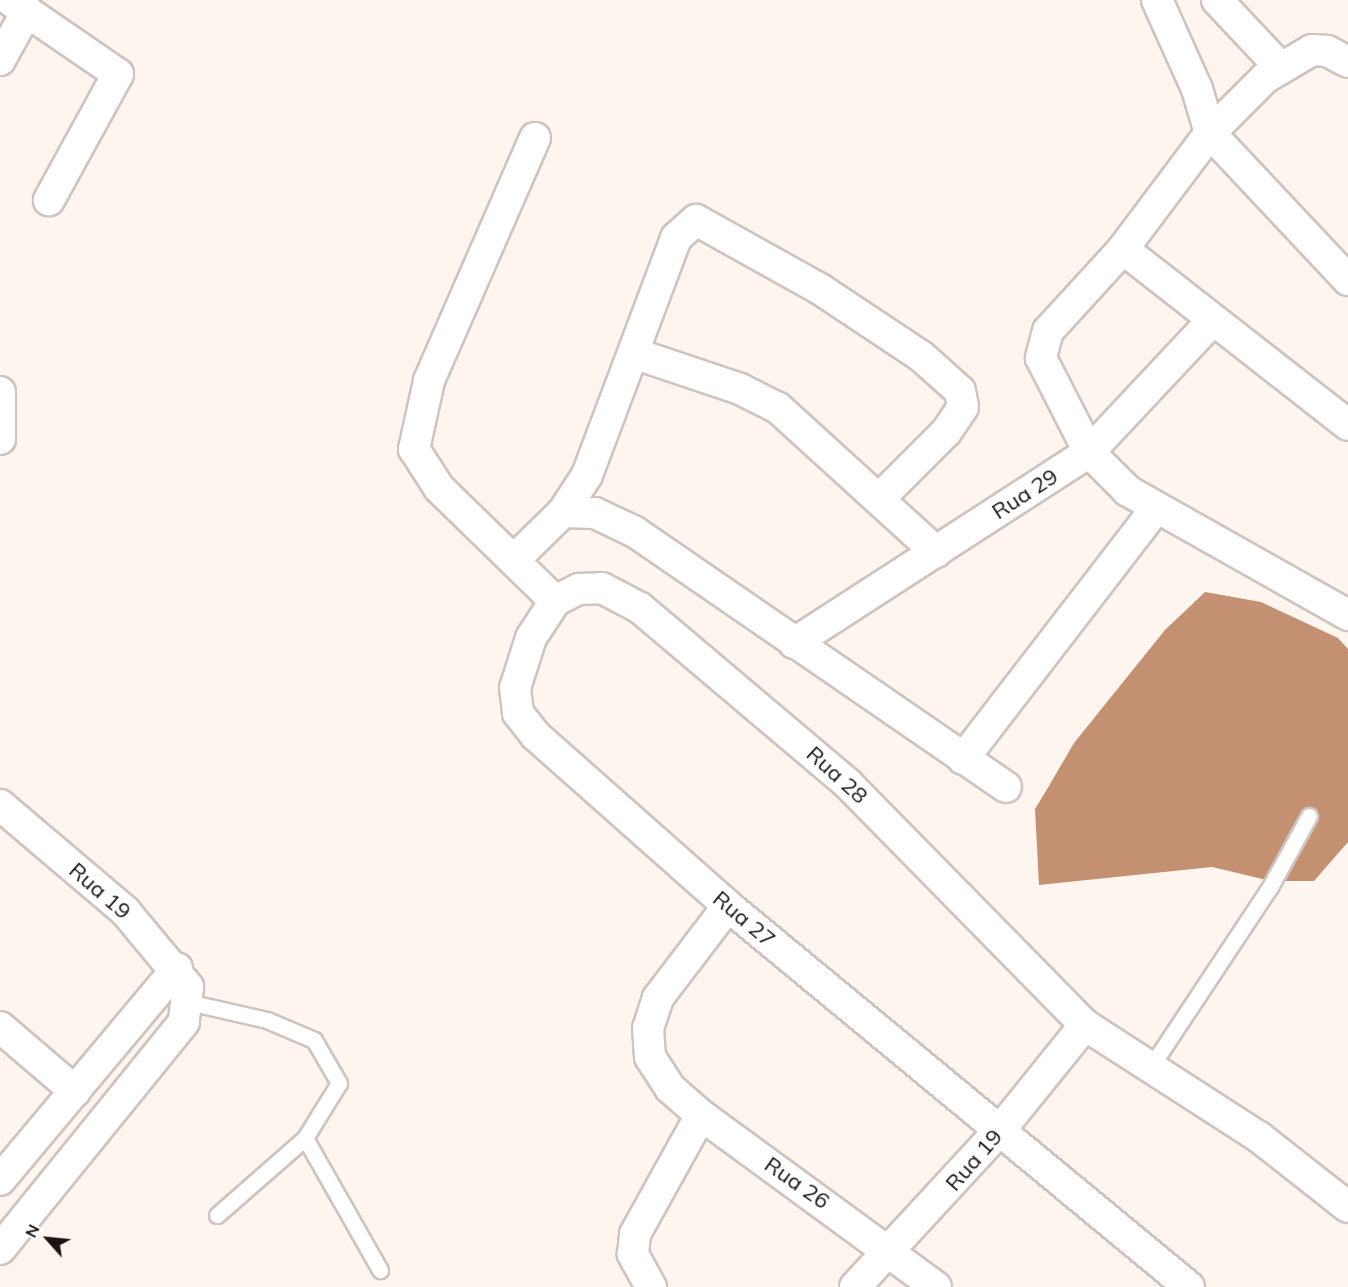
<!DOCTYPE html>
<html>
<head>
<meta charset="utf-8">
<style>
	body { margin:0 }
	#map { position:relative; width:1348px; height:1287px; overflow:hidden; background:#fff5ef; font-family:Mulish,sans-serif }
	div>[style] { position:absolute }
	.water>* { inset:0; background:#c39071 }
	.roads { filter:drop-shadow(2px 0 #cec4bf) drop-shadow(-2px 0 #cec4bf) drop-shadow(0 2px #cec4bf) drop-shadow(0 -2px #cec4bf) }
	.lane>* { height:15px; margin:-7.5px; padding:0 7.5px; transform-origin:7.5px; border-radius:7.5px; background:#fff }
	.street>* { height:30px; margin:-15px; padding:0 15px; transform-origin:15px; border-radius:15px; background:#fff }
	span { translate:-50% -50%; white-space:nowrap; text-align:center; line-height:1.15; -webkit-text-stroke:4.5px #fff; paint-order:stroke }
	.street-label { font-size:22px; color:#181412 }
	.north { position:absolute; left:18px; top:1209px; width:60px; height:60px; -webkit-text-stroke:4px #fff; paint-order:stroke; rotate:297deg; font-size:16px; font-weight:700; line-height:24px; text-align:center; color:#181412 }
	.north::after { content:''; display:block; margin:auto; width:21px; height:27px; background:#181412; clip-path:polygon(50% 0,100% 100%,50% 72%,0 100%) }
</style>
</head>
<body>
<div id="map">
	<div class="water">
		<div style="clip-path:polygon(1205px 592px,1261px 602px,1338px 638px,1348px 649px,1348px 842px,1314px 881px,1271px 881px,1212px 867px,1039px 885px,1035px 809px,1046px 791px,1074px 743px,1165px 630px)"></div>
	</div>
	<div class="roads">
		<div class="lane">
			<div style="left:188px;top:1002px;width:81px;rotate:12.8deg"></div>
			<div style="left:267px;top:1020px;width:51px;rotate:23.1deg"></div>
			<div style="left:314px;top:1040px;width:50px;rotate:59.8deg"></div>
			<div style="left:339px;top:1083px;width:65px;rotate:121.7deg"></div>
			<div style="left:305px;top:1138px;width:117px;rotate:138.8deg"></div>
			<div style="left:1152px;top:1065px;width:214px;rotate:-56.5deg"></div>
			<div style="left:1270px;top:887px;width:81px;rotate:-61.2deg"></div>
			<div style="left:305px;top:1138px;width:152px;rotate:60.4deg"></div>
		</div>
		<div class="street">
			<div style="left:10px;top:0;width:131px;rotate:34.4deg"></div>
			<div style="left:118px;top:74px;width:144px;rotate:118.7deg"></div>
			<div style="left:1157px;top:0;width:98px;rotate:65.8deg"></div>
			<div style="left:1197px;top:89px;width:46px;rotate:73.5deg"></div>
			<div style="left:1210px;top:133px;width:202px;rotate:46.8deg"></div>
			<div style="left:1217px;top:0;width:92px;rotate:46.8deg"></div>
			<div style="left:0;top:60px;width:56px;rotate:-61.1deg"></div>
			<div style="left:1348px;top:62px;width:24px;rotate:-152deg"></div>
			<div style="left:1327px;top:51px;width:15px;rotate:-176deg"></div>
			<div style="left:1312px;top:50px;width:55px;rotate:149.2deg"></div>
			<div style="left:1265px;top:78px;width:78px;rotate:135deg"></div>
			<div style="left:1210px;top:133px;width:145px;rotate:126.9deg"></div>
			<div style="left:1123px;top:249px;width:111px;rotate:132.4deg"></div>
			<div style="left:1048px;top:331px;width:28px;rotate:105deg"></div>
			<div style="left:1041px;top:358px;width:106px;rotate:62.9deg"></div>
			<div style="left:1089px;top:452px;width:55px;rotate:45deg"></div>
			<div style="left:1128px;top:491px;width:253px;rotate:29.4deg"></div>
			<div style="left:535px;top:138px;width:265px;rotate:113.6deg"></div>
			<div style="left:429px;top:381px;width:70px;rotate:102.4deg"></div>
			<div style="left:414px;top:449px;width:46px;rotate:57.3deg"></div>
			<div style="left:439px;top:488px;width:162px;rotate:44.2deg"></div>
			<div style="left:1123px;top:249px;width:286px;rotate:38deg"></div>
			<div style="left:636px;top:354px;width:110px;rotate:18.6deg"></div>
			<div style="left:740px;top:389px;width:42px;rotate:26.6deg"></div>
			<div style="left:778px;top:408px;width:214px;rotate:42.3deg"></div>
			<div style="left:0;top:392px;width:47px;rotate:90deg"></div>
			<div style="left:563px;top:512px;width:32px;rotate:2deg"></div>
			<div style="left:595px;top:513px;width:44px;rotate:25.4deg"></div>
			<div style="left:635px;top:532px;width:450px;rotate:34.5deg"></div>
			<div style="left:516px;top:558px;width:66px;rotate:-44.4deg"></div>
			<div style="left:563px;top:512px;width:44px;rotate:-57deg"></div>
			<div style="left:587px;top:475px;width:253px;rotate:-69.4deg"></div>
			<div style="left:676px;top:238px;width:27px;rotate:-42deg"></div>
			<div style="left:696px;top:220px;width:142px;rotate:29.1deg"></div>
			<div style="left:820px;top:289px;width:121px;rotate:33.6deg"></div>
			<div style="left:921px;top:356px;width:52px;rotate:41.9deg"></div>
			<div style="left:960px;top:391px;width:16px;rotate:79deg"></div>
			<div style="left:963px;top:407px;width:30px;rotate:124deg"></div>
			<div style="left:946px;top:432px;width:93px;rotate:135deg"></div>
			<div style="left:555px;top:601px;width:27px;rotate:-27deg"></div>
			<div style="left:579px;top:589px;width:23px;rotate:-2deg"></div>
			<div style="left:602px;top:588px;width:43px;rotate:27.8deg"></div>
			<div style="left:640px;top:608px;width:272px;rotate:40.2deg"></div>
			<div style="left:848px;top:784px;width:338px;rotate:45.5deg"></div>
			<div style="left:1085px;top:1025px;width:207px;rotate:32.8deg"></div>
			<div style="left:1259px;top:1137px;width:113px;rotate:38.2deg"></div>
			<div style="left:555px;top:601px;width:44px;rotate:123deg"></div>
			<div style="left:531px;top:638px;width:52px;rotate:107.7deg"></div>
			<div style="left:515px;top:688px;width:25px;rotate:83deg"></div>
			<div style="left:518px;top:713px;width:28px;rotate:52deg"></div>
			<div style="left:535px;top:735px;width:258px;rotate:41.5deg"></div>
			<div style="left:728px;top:906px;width:598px;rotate:39.57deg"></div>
			<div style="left:794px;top:643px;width:351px;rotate:-32.9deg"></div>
			<div style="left:1089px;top:452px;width:178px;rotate:-46.8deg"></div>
			<div style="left:963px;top:759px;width:314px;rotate:-52.4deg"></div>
			<div style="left:0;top:805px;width:164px;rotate:40.3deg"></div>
			<div style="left:125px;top:911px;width:99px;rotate:50.3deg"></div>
			<div style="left:188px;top:987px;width:35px;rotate:97deg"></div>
			<div style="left:184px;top:1022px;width:292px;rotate:129deg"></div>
			<div style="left:728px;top:906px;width:116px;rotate:127.3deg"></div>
			<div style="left:658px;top:998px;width:32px;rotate:108deg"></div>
			<div style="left:648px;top:1028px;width:29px;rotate:86deg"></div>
			<div style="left:650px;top:1057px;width:37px;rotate:57deg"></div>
			<div style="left:670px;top:1088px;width:41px;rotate:41.1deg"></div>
			<div style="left:701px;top:1115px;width:291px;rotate:36.2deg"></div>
			<div style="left:0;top:1027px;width:99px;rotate:40.5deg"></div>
			<div style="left:0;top:1180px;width:276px;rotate:-50.1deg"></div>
			<div style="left:651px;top:1287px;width:38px;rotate:-119deg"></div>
			<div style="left:633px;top:1254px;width:20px;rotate:-84deg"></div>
			<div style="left:635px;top:1234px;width:136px;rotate:-61deg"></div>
			<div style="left:855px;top:1287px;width:215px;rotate:-47.3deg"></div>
			<div style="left:1001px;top:1129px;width:134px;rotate:-51.1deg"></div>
		</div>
	</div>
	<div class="street-label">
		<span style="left:1025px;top:494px;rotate:-33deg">Rua 29</span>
		<span style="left:837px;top:775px;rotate:42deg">Rua 28</span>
		<span style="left:100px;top:891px;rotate:41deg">Rua 19</span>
		<span style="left:744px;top:919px;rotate:40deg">Rua 27</span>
		<span style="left:974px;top:1160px;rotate:-49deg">Rua 19</span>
		<span style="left:797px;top:1183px;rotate:35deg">Rua 26</span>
	</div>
	<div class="north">N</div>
</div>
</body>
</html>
